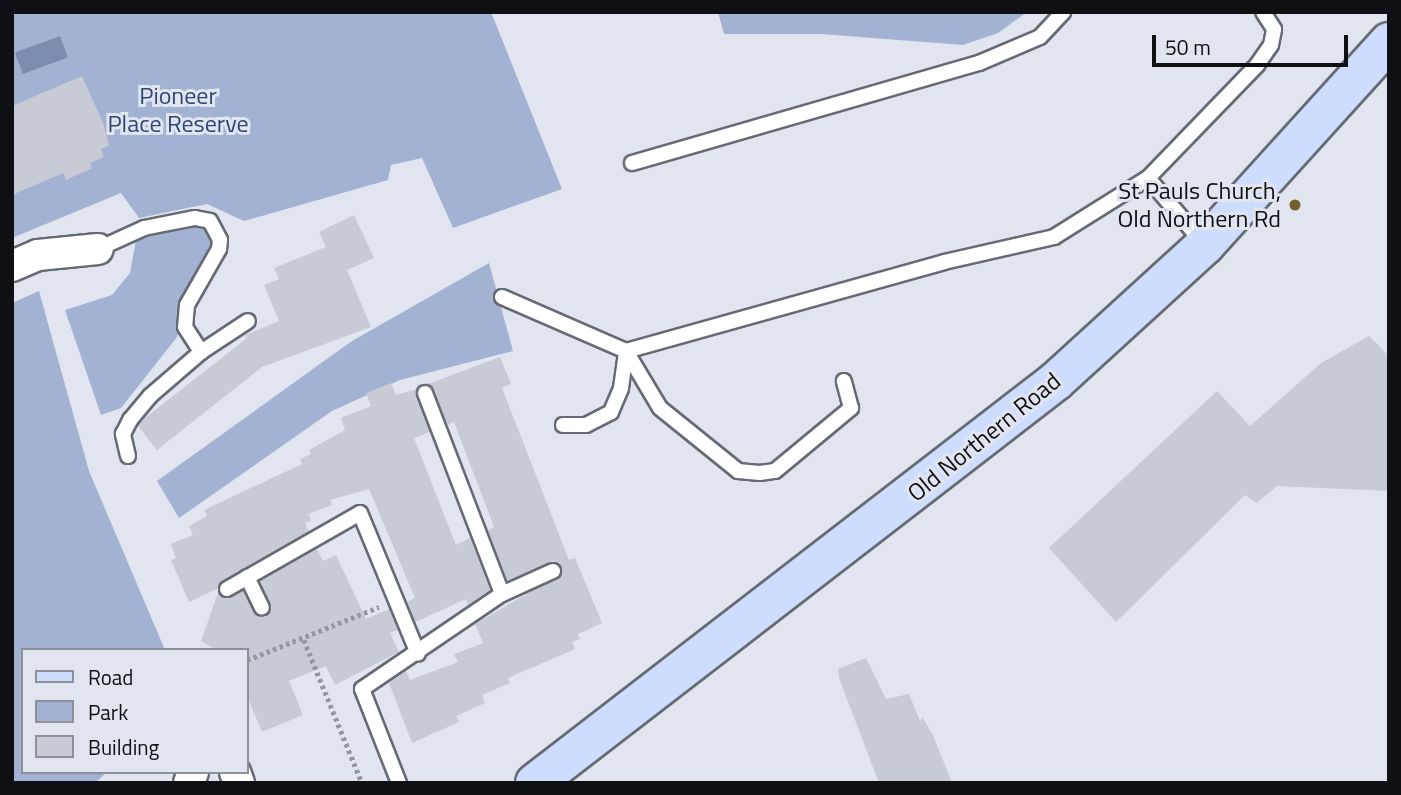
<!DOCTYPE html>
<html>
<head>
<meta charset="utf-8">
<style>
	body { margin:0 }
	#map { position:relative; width:1401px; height:795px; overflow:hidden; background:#e0e5ef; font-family:"Titillium Web",sans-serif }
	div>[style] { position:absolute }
	.green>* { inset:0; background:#a3b2d3 }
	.water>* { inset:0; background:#7d8daf; transform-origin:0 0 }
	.building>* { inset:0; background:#c7cbd5 }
	.path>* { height:4.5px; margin-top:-2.25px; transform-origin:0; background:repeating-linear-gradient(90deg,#94979f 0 3.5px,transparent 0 7px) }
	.roads { filter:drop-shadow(2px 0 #666a73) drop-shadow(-2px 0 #666a73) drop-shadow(0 2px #666a73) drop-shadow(0 -2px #666a73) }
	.service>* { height:14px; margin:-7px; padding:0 7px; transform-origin:7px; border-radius:7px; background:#fff }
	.minor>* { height:30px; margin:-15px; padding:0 15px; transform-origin:15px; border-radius:15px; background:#fff }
	.primary>* { height:38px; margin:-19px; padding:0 19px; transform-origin:19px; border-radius:19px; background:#ceddfe }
	.dots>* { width:19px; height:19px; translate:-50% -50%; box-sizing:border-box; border:4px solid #e0e5ef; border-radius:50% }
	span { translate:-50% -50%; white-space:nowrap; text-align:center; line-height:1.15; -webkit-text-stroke:6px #e0e5ef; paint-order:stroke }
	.park-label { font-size:24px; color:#324676 }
	.poi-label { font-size:24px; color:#0f1014 }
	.right { translate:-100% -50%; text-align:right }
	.street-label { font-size:24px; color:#0f1014 }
	.frame { position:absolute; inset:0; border:14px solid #0f1014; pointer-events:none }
	.legend { position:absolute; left:21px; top:648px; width:228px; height:126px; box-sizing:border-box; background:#e0e5ef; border:2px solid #8c9097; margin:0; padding:9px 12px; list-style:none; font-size:21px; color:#0f1014 }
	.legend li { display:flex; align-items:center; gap:14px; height:35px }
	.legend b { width:35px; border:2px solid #8c9097 }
	.scale { position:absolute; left:1152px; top:35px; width:196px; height:32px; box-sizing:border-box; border:4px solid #0f1014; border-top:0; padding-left:9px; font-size:21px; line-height:24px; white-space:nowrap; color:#0f1014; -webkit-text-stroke:5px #e0e5ef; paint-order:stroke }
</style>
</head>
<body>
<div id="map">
	<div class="green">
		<div style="clip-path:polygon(12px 12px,491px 12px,562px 189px,453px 228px,422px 158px,391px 165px,388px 180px,244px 221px,207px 204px,139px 218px,121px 193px,12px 238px)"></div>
		<div style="clip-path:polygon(718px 12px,1027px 12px,998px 33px,963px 45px,821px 34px,724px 34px)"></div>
		<div style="clip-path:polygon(189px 215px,209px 228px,215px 238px,186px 291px,177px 337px,121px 408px,101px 415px,65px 310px,112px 295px,130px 273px,136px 240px)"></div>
		<div style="clip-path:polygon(489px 263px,513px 351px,400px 380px,332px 411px,179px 518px,157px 481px,352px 341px)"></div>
		<div style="clip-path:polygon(39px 291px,89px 471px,165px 650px,23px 650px,23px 772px,107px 772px,95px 783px,12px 783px,12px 303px)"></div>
	</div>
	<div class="water">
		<div style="left:60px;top:36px;width:23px;height:48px;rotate:70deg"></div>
	</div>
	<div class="building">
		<div style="clip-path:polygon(82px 76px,103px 123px,109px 146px,101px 149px,104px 157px,90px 163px,92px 168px,66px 180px,63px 173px,12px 195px,12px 106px)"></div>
		<div style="clip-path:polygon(354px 215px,374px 258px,347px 270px,371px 327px,262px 367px,157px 450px,138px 426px,140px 422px,247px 338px,245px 335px,279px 321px,264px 285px,279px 279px,274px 268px,326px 247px,319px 232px)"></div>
		<div style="clip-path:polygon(1369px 336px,1389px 356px,1389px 491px,1277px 486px,1257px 503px,1245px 495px,1116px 622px,1049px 548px,1217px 391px,1250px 426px,1321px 363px)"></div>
		<div style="clip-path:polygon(500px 357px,511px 384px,502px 388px,569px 560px,575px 558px,602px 623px,578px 634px,580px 639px,572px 642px,575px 649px,508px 678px,510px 683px,482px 695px,485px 703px,456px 716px,459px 722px,412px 743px,389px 683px,406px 671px,410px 680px,458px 662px,454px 654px,483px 643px,475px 624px,562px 573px,553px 561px,507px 581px,488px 530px,494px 527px,454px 422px,448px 425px,428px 384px)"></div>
		<div style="clip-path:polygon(391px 383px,396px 395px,417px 389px,430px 432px,414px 438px,456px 545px,470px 538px,490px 590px,468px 605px,466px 599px,415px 622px,407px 602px,415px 598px,369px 489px,330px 500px,332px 505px,309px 514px,311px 521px,305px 523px,309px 531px,222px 581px,217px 589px,189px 602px,171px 560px,176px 558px,171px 544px,193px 535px,189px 526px,207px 516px,204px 510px,302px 464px,300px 459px,311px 454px,309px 450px,345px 430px,341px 418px,371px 406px,366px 393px)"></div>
		<div style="clip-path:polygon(317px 549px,323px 561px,336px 555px,366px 619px,389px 609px,398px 630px,390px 633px,399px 652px,335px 685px,326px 666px,289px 681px,303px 715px,262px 732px,247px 696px,247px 650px,216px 650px,201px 641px,218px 593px,228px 599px,243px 591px,256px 616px,266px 617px,272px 608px,260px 581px)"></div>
		<div style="clip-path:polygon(866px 658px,886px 699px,909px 694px,920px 721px,923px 718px,933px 735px,952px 783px,879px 783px,839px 678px,838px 669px)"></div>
	</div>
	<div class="path">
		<div style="left:304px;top:640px;width:154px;rotate:67.9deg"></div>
		<div style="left:247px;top:660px;width:142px;rotate:-21.9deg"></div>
	</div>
	<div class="roads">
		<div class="service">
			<div style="left:632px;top:163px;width:361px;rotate:-16.1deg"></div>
			<div style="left:979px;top:63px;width:66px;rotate:-23.1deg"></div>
			<div style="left:1040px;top:37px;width:34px;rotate:-47deg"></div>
			<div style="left:1148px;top:178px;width:157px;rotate:-46deg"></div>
			<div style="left:1257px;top:65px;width:24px;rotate:-55deg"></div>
			<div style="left:1271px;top:45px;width:16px;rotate:-79deg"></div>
			<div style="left:1274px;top:29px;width:20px;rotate:-123deg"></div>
			<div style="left:98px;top:249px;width:51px;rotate:-24.5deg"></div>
			<div style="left:144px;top:228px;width:52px;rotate:-11.1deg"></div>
			<div style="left:195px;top:218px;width:15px;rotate:11deg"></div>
			<div style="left:210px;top:221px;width:21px;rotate:62deg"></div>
			<div style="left:220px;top:240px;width:9px;rotate:96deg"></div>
			<div style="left:219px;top:249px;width:64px;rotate:119.7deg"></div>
			<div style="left:187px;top:305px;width:22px;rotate:95deg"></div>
			<div style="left:185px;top:327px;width:30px;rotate:57deg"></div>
			<div style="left:201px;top:352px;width:56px;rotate:-33.4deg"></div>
			<div style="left:502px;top:297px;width:135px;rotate:23.5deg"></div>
			<div style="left:626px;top:351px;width:330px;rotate:-15.6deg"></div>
			<div style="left:944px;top:262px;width:113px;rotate:-12.8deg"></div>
			<div style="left:1054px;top:237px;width:111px;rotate:-32.1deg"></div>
			<div style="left:1148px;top:178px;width:85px;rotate:49.8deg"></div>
			<div style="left:425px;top:393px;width:215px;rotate:69deg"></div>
			<div style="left:563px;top:425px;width:23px"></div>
			<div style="left:586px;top:425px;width:28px;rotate:-27deg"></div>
			<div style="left:611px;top:412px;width:26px;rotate:-67deg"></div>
			<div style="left:621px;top:388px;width:37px;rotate:-82deg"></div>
			<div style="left:626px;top:351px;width:66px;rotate:59.2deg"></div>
			<div style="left:660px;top:408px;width:100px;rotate:38.9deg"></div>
			<div style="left:738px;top:471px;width:22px;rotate:5deg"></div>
			<div style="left:760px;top:473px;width:15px;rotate:-8deg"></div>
			<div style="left:775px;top:471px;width:99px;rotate:-39.7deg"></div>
			<div style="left:851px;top:408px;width:28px;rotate:-105deg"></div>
			<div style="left:128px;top:456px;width:23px;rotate:-103deg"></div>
			<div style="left:123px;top:434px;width:16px;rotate:-63deg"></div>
			<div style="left:130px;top:420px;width:31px;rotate:-50deg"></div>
			<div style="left:150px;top:396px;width:67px;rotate:-40.8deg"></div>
			<div style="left:247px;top:577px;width:34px;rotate:64deg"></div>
			<div style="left:227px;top:589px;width:153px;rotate:-29.7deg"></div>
			<div style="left:360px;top:513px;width:152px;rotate:67.6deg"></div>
			<div style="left:399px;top:783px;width:101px;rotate:-111.5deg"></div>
			<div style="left:362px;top:689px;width:169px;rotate:-34.2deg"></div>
			<div style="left:502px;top:594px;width:56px;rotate:-24.3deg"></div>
		</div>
		<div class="minor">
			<div style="left:12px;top:266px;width:28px;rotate:-23deg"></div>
			<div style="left:38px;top:255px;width:60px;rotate:-5.7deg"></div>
			<div style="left:235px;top:772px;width:12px;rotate:70deg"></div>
			<div style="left:189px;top:783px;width:12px;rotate:-70deg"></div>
		</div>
		<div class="primary">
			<div style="left:535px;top:783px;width:658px;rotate:-37.65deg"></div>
			<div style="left:1056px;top:381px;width:202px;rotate:-42.4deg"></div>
			<div style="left:1205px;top:245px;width:274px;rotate:-47.8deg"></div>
		</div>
	</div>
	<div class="dots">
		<div style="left:1295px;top:205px;background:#745e2e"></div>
	</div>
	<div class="park-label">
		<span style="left:178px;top:110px">Pioneer<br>Place Reserve</span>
	</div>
	<div class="poi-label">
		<span class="right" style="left:1281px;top:205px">St Pauls Church,<br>Old Northern Rd</span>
	</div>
	<div class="street-label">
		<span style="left:984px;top:437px;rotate:-39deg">Old Northern Road</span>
	</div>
	<div class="frame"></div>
	<ul class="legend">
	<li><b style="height:9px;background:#ceddfe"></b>Road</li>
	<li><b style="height:19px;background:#a3b2d3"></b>Park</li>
	<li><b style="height:19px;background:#c7cbd5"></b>Building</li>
	</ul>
	<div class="scale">50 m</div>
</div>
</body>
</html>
